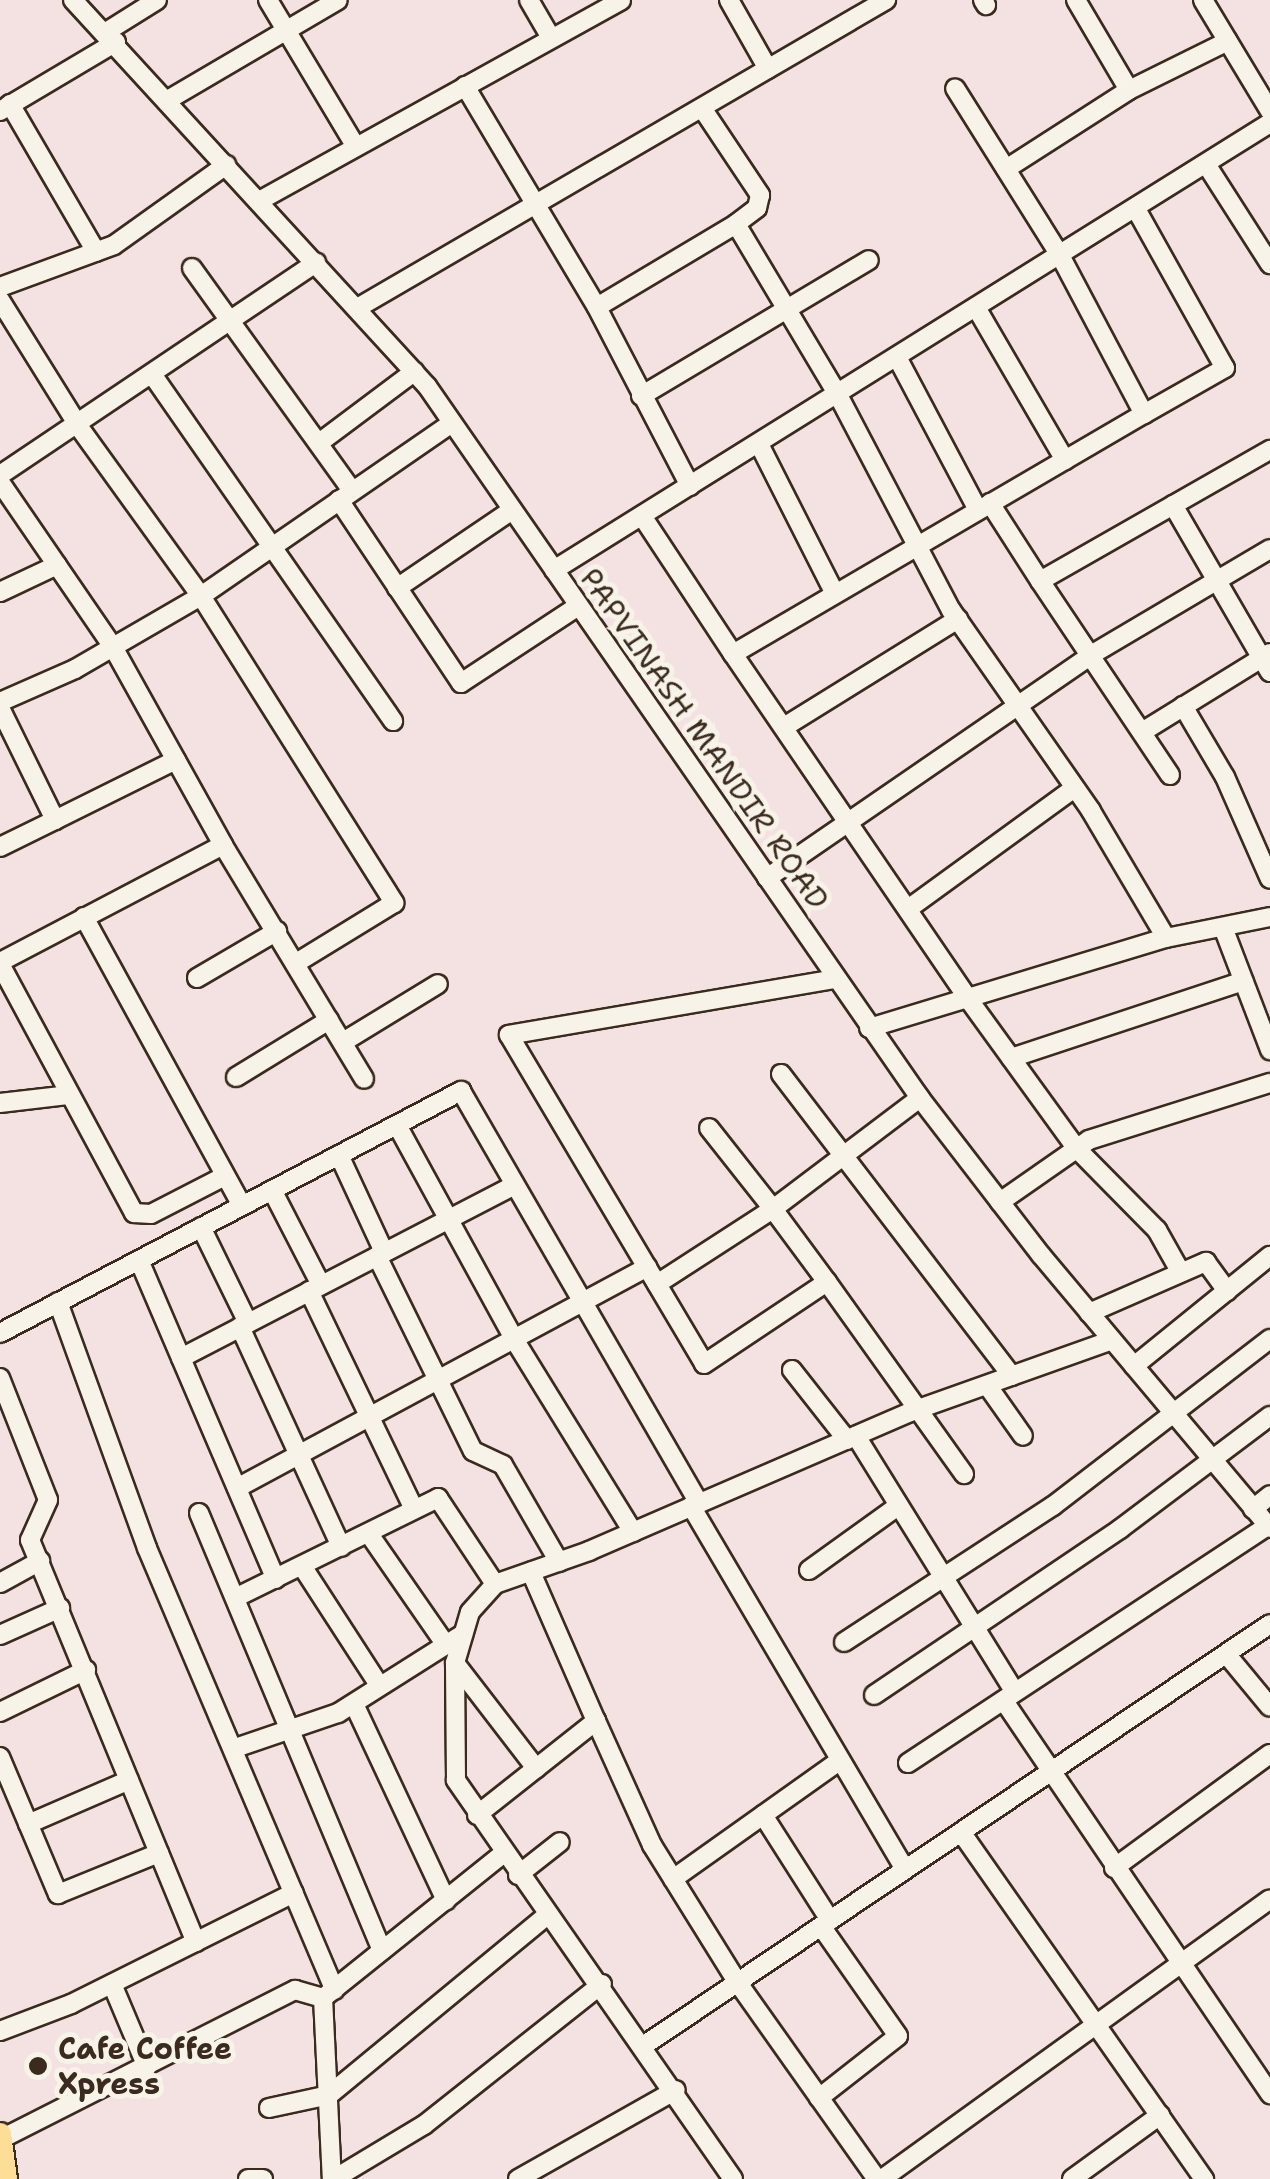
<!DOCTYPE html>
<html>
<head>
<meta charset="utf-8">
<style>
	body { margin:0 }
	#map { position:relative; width:1270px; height:2179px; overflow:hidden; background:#f4e2e3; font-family:"Shantell Sans",sans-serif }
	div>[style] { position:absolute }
	.roads { filter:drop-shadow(2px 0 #3b2a1e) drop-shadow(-2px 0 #3b2a1e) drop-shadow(0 2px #3b2a1e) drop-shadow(0 -2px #3b2a1e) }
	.minor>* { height:18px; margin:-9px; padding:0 9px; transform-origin:9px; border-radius:9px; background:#f7f3e8 }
	.major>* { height:22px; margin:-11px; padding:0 11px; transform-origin:11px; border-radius:11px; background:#fede96 }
	.dots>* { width:28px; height:28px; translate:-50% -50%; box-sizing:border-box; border:5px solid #f7f3e8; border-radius:50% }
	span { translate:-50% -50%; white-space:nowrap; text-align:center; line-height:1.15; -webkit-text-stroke:10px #f7f3e8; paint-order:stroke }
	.street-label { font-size:30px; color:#3b2a1e }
	.poi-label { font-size:30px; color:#3b2a1e; font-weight:700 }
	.left { translate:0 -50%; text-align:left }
</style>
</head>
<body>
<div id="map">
	<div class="roads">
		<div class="minor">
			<div style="left:73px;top:0;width:524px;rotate:47.48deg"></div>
			<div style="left:427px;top:386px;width:866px;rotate:55.3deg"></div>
			<div style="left:920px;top:1098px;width:198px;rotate:52.4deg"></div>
			<div style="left:1041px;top:1255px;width:356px;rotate:50deg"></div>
			<div style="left:268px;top:0;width:171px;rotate:59.1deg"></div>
			<div style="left:529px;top:0;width:44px;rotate:59.9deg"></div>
			<div style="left:729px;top:0;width:79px;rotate:60.5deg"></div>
			<div style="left:983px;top:0;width:6px;rotate:59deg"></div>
			<div style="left:1076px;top:0;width:104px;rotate:59.5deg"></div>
			<div style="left:1203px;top:0;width:130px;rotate:58.9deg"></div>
			<div style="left:106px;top:32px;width:60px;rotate:-32.1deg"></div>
			<div style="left:465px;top:86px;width:257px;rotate:59.2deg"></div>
			<div style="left:166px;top:101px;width:199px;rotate:-30.4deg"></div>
			<div style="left:10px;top:104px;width:171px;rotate:59.8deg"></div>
			<div style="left:702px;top:108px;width:105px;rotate:56.3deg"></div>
			<div style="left:760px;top:195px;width:13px;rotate:103deg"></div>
			<div style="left:757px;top:208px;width:26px;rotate:143deg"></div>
			<div style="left:0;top:111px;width:135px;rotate:-30.7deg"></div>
			<div style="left:1206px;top:164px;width:119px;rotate:57.4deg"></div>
			<div style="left:1006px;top:169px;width:146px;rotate:-32.7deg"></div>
			<div style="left:1129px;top:90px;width:110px;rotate:-26.3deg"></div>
			<div style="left:259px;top:201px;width:414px;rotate:-29deg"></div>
			<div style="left:1136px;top:209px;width:182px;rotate:60.8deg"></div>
			<div style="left:1225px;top:368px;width:93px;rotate:150.4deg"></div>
			<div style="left:192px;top:268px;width:274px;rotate:54.3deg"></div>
			<div style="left:0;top:287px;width:121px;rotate:-20.2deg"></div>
			<div style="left:114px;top:245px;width:138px;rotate:-35.5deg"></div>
			<div style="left:0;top:300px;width:150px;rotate:58.1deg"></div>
			<div style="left:79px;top:427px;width:208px;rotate:54.2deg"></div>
			<div style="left:201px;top:596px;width:363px;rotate:57.8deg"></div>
			<div style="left:394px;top:903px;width:115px;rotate:148.5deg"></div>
			<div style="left:359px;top:307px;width:610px;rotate:-30.22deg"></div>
			<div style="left:977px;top:309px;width:175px;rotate:59.8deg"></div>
			<div style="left:898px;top:359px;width:171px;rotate:62.1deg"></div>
			<div style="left:154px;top:377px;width:419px;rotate:55.2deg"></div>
			<div style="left:641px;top:396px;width:265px;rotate:-30.8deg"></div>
			<div style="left:319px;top:443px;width:119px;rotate:-36.8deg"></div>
			<div style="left:759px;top:444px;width:168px;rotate:63.1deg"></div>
			<div style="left:0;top:475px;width:381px;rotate:-33.9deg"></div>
			<div style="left:0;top:482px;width:200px;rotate:55.6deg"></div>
			<div style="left:113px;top:647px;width:227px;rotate:60.9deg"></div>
			<div style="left:223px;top:845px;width:252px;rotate:152.3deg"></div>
			<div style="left:690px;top:486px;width:202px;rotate:-117.5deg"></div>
			<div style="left:597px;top:307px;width:162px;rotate:-30.8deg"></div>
			<div style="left:736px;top:224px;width:199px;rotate:59.2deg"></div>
			<div style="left:838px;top:395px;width:243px;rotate:62.3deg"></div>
			<div style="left:951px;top:610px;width:245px;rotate:55.1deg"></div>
			<div style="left:1091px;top:811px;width:147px;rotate:59.4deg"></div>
			<div style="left:339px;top:500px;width:220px;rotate:56.3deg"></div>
			<div style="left:461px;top:683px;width:140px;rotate:-33.3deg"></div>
			<div style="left:990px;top:503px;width:93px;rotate:57.3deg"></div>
			<div style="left:1173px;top:505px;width:193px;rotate:59.9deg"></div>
			<div style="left:642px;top:516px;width:165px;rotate:56.6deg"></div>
			<div style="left:733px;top:654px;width:476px;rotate:-30.3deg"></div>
			<div style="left:1144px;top:414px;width:178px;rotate:-117.9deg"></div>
			<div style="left:1061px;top:257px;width:199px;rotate:-122.1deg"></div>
			<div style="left:554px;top:570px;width:844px;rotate:-31.98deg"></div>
			<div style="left:397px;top:588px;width:139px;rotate:-34.1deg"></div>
			<div style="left:0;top:592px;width:63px;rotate:-25.3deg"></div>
			<div style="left:733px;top:654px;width:419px;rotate:55.7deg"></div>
			<div style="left:969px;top:1000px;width:184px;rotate:54.1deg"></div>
			<div style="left:1077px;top:1149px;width:114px;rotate:45.4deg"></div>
			<div style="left:1157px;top:1230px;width:47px;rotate:60.7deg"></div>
			<div style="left:0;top:702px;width:82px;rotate:-23.7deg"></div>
			<div style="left:75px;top:669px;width:146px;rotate:-30.1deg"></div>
			<div style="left:201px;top:596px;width:305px;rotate:-34.6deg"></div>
			<div style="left:1183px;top:706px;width:82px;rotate:59.4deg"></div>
			<div style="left:1225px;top:777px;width:111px;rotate:66.2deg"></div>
			<div style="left:0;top:708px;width:125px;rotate:63.8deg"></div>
			<div style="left:55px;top:820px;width:61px;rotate:153.9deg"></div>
			<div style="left:784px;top:727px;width:205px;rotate:-31.8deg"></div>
			<div style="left:1142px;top:732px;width:150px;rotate:-31.7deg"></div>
			<div style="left:1170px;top:775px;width:234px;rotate:-123.8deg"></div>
			<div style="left:1040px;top:581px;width:265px;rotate:-29.7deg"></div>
			<div style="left:55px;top:820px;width:135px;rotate:-26.4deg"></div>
			<div style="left:223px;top:845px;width:273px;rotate:58.9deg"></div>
			<div style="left:767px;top:878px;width:393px;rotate:-34.5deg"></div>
			<div style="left:1091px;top:655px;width:208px;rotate:-30.6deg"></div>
			<div style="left:908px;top:909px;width:204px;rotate:-36deg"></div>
			<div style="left:84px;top:917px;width:329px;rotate:61.3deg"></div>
			<div style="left:1224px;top:930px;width:129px;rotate:69deg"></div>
			<div style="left:0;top:964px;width:283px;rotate:61.7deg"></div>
			<div style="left:134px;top:1213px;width:17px;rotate:3deg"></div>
			<div style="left:151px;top:1214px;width:83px;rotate:-27.2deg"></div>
			<div style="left:197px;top:978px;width:93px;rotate:-30.4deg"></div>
			<div style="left:835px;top:979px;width:331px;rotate:170.3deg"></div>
			<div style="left:509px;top:1035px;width:382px;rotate:59.3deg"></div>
			<div style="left:704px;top:1364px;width:148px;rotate:-33.7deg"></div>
			<div style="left:827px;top:1282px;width:91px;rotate:-126.5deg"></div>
			<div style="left:773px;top:1209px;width:184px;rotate:-37.1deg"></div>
			<div style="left:869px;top:1028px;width:310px;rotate:-16.9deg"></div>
			<div style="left:1166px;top:938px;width:106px;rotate:-11.4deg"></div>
			<div style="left:343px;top:1042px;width:111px;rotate:-31.4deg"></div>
			<div style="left:1011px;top:1058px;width:245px;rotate:-18.3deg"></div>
			<div style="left:781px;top:1074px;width:380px;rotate:52.6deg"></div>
			<div style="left:236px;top:1077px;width:109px;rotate:-31.5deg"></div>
			<div style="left:0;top:1103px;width:68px;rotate:-6.7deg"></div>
			<div style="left:397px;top:1125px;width:250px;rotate:61.3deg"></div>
			<div style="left:517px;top:1344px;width:221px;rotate:58.3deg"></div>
			<div style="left:339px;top:1155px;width:107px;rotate:65.1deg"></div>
			<div style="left:272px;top:1190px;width:107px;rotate:62.7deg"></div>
			<div style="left:1000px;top:1202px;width:108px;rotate:-34.9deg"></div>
			<div style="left:1089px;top:1140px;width:190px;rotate:-17.5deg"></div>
			<div style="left:201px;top:1227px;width:107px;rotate:63.9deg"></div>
			<div style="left:377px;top:1256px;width:217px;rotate:63.8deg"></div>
			<div style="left:473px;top:1451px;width:33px;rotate:25deg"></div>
			<div style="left:503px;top:1465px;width:112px;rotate:60deg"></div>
			<div style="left:139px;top:1260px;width:347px;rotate:66.8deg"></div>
			<div style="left:827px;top:1282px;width:236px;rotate:54.5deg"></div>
			<div style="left:657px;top:1284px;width:138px;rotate:-32.9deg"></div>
			<div style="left:773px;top:1209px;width:103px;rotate:-128.3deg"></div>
			<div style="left:309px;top:1291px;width:240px;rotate:64.3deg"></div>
			<div style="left:58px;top:1302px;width:262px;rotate:70.1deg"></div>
			<div style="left:147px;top:1548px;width:480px;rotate:67deg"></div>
			<div style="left:1089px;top:1313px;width:128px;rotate:-23.6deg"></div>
			<div style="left:1206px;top:1262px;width:36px;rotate:54deg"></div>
			<div style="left:240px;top:1327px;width:242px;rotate:65.3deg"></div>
			<div style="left:0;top:1333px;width:521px;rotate:-27.7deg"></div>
			<div style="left:461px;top:1091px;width:476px;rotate:60deg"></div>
			<div style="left:181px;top:1358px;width:376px;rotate:-27.4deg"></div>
			<div style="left:1134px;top:1366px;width:175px;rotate:-39deg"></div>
			<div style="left:792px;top:1370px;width:89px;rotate:51.8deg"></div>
			<div style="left:0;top:1378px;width:131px;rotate:68.5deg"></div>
			<div style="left:48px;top:1500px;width:44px;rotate:114.2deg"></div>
			<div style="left:30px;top:1540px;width:435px;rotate:67.6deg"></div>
			<div style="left:987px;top:1385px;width:62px;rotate:54.8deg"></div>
			<div style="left:856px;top:1436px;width:301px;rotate:58.2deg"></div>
			<div style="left:237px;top:1488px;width:466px;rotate:-28.3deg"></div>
			<div style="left:691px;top:1506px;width:422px;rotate:59.5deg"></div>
			<div style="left:1253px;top:1509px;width:22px;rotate:-39deg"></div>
			<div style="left:199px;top:1513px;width:474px;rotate:67.3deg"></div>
			<div style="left:369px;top:1534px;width:135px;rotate:55.3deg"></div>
			<div style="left:302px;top:1566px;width:142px;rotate:57.1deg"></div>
			<div style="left:809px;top:1570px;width:110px;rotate:-35.7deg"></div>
			<div style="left:0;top:1583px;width:46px;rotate:-28.8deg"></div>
			<div style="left:239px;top:1596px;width:222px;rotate:-26.2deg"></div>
			<div style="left:438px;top:1498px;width:103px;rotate:56.5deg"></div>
			<div style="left:0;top:1635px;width:66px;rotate:-24.2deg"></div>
			<div style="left:844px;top:1642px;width:249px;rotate:-33.1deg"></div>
			<div style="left:1053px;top:1506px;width:274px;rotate:-37.6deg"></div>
			<div style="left:1227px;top:1655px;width:67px;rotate:50.4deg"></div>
			<div style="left:455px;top:1663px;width:133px;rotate:52.4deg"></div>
			<div style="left:874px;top:1695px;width:297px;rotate:-34deg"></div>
			<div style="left:1120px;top:1529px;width:188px;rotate:-37deg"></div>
			<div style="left:1004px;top:1701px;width:475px;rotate:55.9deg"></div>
			<div style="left:354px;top:1704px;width:217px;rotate:64.9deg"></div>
			<div style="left:0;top:1712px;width:96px;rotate:-26deg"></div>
			<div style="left:596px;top:1721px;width:136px;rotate:65.7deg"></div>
			<div style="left:652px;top:1845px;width:163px;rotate:58.1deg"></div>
			<div style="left:738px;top:1983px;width:240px;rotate:54.7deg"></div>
			<div style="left:235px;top:1748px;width:109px;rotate:-18.8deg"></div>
			<div style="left:338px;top:1713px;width:148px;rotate:-32.3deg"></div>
			<div style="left:0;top:1757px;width:149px;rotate:67.1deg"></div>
			<div style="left:58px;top:1894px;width:109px;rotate:-22.1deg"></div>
			<div style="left:908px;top:1763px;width:431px;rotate:-33.4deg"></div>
			<div style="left:477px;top:1815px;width:152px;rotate:-38.3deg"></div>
			<div style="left:596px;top:1721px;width:163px;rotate:-113.6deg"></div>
			<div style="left:763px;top:1815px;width:125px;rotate:57.5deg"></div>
			<div style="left:28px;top:1824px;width:110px;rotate:-23.5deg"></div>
			<div style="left:961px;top:1832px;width:424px;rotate:55deg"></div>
			<div style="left:1114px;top:1868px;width:193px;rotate:-36.2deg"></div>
			<div style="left:518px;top:1875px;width:53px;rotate:-38.2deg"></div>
			<div style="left:673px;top:1879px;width:204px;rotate:-35.4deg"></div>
			<div style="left:112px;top:1984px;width:90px;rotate:67.1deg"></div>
			<div style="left:323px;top:1998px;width:181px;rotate:87.2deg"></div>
			<div style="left:0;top:2031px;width:76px;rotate:-20.8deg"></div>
			<div style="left:71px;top:2004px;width:249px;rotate:-26.5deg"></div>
			<div style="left:646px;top:2044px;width:752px;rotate:-33.94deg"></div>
			<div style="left:819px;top:2098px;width:100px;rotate:-38.1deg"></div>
			<div style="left:898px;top:2036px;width:134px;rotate:-125deg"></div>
			<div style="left:269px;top:2108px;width:61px;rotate:-12.2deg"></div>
			<div style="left:329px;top:2095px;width:283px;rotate:-39.5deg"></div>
			<div style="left:1px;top:2139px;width:330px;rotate:-26.9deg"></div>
			<div style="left:295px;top:1990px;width:29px;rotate:16deg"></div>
			<div style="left:323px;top:1998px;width:231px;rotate:-38.7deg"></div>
			<div style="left:248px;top:2179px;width:15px"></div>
			<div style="left:334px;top:2179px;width:105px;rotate:-31deg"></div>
			<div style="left:424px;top:2125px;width:227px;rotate:-38.4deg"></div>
			<div style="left:518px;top:2179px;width:181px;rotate:-29.4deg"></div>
			<div style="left:733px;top:2179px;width:486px;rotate:-124.8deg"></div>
			<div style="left:456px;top:1780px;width:117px;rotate:-90.5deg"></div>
			<div style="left:455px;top:1663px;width:53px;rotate:-73.6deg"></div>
			<div style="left:470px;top:1612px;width:38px;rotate:-48deg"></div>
			<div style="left:495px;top:1584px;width:100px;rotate:-19.3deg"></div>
			<div style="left:589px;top:1551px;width:350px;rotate:-23.4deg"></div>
			<div style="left:910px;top:1412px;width:214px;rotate:-19.6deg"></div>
			<div style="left:882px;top:2179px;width:478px;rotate:-35.8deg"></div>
			<div style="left:1072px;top:2179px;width:109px;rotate:-36deg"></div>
		</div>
		<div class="major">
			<div style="left:0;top:2134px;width:45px;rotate:82.4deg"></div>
		</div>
	</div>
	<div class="dots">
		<div style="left:38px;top:2066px;background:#3b2a1e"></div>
	</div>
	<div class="street-label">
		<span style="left:704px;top:739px;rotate:55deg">PAPVINASH MANDIR ROAD</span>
	</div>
	<div class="poi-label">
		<span class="left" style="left:58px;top:2066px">Cafe Coffee<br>Xpress</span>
	</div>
</div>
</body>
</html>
